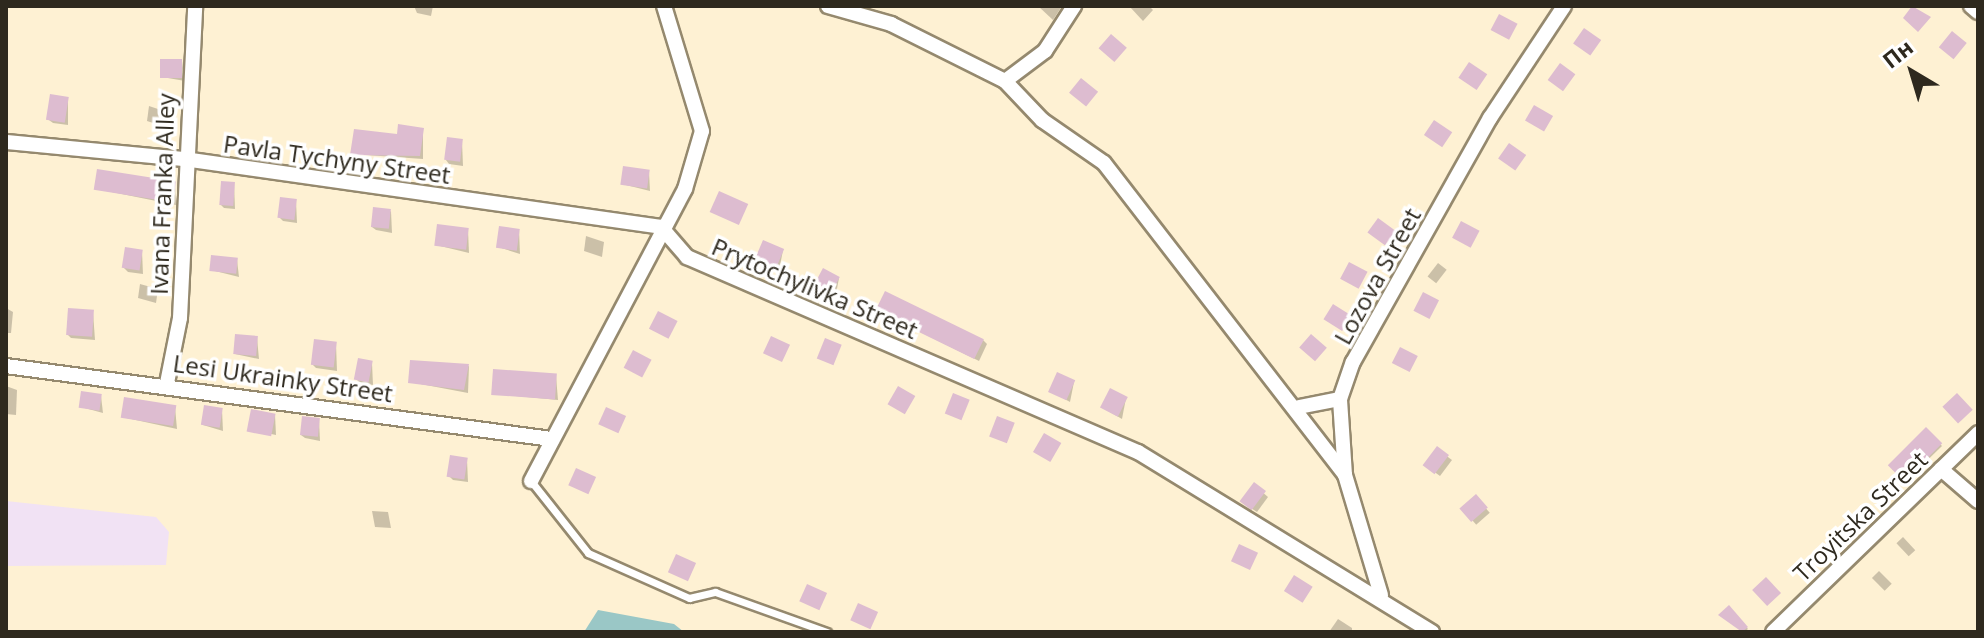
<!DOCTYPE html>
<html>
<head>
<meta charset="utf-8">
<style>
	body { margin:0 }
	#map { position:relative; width:1984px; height:638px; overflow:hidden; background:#fef1d3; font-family:"Open Sans",sans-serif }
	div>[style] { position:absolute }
	.industrial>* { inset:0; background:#f1e2f4 }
	.water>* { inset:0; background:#9ac7c6 }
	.shadow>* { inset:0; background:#0003; transform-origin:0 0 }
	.building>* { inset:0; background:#ddbcd0; transform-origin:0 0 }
	.roads { filter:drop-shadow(2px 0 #95896e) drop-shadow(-2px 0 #95896e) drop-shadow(0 2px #95896e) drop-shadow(0 -2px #95896e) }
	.service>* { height:7px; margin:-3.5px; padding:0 3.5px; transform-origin:3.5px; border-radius:3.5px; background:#fff }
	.minor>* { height:14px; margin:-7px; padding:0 7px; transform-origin:7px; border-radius:7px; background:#fff }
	span { translate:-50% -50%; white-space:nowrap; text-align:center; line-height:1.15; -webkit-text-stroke:7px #fff; paint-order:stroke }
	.street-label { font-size:24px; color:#2e291e }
	.frame { position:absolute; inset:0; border:8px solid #2e291e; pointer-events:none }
	.north { position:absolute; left:1872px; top:32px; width:80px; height:80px; -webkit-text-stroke:6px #fff; paint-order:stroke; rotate:322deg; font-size:22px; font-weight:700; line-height:32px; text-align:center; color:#2e291e }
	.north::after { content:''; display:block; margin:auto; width:28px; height:36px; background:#2e291e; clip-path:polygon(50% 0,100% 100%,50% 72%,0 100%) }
</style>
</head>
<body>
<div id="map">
	<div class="industrial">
		<div style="clip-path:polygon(6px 501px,156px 517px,169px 532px,166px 565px,6px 566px)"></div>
	</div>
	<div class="water">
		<div style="clip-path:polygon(598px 610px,674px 624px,684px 632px,584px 632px)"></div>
	</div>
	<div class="shadow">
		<div style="clip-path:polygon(414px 6px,433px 6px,431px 16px,417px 13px)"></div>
		<div style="clip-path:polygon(1038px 6px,1062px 6px,1053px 20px)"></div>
		<div style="clip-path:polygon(1129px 6px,1149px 6px,1153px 10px,1143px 21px)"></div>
		<div style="clip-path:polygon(182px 61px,185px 81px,162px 77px)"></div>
		<div style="clip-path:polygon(68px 98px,68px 125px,53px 123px,49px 120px)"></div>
		<div style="clip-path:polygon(149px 106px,167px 112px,165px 127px,147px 121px)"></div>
		<div style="clip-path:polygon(423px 129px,423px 159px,352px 154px,398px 136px)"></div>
		<div style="clip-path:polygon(462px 141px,463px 166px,449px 164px,446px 160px)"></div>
		<div style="clip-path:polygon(649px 172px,650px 191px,622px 184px)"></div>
		<div style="clip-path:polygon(175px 184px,176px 205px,97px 189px)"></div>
		<div style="clip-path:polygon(234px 184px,235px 209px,224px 208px,220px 204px)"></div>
		<div style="clip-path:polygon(296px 201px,297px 223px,283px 221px,279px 217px)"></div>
		<div style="clip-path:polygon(391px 211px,392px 233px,376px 230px,372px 227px)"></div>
		<div style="clip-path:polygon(468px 230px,469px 253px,436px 245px)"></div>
		<div style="clip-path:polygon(519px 230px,520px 254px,498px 247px)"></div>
		<div style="clip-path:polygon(586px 236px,604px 242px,602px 257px,584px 251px)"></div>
		<div style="clip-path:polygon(783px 250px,779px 271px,757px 260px)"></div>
		<div style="clip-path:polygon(142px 251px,143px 274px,128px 272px,124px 268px)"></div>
		<div style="clip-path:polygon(237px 260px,239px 277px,211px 270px)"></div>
		<div style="left:1438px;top:263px;width:11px;height:17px;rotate:38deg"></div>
		<div style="clip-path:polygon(839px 278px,836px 294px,817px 283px)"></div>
		<div style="clip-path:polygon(140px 284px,158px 289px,156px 303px,138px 298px)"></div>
		<div style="clip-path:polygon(6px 308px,13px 312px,11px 333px,6px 333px)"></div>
		<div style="clip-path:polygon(878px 311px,983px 340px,987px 344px,979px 361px)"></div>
		<div style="clip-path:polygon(93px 312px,95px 340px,71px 338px,68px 335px)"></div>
		<div style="clip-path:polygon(257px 338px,259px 359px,235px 354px)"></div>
		<div style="clip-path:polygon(336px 344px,337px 371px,316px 368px,313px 365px)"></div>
		<div style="clip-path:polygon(372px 363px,373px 385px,360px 383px,356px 379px)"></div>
		<div style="clip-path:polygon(469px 366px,468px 393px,410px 382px)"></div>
		<div style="clip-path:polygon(556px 376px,558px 400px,494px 394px)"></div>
		<div style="clip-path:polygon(1074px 382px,1070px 402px,1050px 391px)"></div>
		<div style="clip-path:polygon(6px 386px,17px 390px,16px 415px,6px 414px)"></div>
		<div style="clip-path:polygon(101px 396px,103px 413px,81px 407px)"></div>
		<div style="clip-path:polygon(1126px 398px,1122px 419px,1103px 408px)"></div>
		<div style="clip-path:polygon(175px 407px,177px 429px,122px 417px)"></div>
		<div style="clip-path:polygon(222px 410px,223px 431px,203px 425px)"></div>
		<div style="clip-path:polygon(275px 415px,276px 435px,251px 430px)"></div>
		<div style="clip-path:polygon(319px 420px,320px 441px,305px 438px,301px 435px)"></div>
		<div style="clip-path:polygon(1926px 430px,1942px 446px,1907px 480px,1892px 469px)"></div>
		<div style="clip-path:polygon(1437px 449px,1452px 460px,1440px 476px,1429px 468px)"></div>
		<div style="clip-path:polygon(467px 460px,468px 482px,453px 480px,449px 476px)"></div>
		<div style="clip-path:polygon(1254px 485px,1268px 497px,1257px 512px,1246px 505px)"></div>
		<div style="left:1476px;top:497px;width:21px;height:18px;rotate:49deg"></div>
		<div style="clip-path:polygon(372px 511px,388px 512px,391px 528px,375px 527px)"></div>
		<div style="left:1903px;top:537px;width:18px;height:9px;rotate:47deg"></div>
		<div style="left:1879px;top:571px;width:18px;height:10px;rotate:45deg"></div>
		<div style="clip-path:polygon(1729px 608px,1748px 629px,1744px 632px,1721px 615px)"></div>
		<div style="clip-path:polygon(1338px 619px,1352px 628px,1352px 632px,1329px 632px)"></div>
	</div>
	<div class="building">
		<div style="clip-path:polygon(1912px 6px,1931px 17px,1918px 32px,1903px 18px)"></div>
		<div style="left:1499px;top:14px;width:21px;height:18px;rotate:28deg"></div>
		<div style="left:1584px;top:28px;width:21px;height:19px;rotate:35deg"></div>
		<div style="left:1952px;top:31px;width:19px;height:21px;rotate:39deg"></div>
		<div style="left:1111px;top:34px;width:21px;height:19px;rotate:41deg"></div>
		<div style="left:160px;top:59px;width:22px;height:19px"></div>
		<div style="left:1469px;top:62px;width:22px;height:19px;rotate:34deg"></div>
		<div style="left:1560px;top:63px;width:19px;height:21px;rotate:36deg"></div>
		<div style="left:1081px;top:78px;width:22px;height:19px;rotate:39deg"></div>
		<div style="left:50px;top:94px;width:19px;height:26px;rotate:9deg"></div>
		<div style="left:1534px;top:105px;width:22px;height:18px;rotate:30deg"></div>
		<div style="left:1434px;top:120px;width:22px;height:18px;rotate:34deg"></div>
		<div style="clip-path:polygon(398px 124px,424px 128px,420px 156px,350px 155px,354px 129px,397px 134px)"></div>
		<div style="left:447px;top:137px;width:16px;height:23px;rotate:7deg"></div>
		<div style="left:1509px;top:143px;width:21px;height:19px;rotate:35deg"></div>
		<div style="left:623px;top:166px;width:27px;height:19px;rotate:8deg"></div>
		<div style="left:97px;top:169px;width:80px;height:21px;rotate:9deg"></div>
		<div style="left:221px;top:181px;width:14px;height:24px;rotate:4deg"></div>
		<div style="left:719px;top:191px;width:32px;height:23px;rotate:24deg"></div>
		<div style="left:280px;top:197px;width:17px;height:21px;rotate:7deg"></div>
		<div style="left:373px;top:207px;width:18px;height:20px;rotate:6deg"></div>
		<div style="left:1378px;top:218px;width:22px;height:18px;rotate:36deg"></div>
		<div style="left:1461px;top:221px;width:21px;height:19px;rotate:28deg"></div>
		<div style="left:437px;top:224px;width:32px;height:22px;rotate:7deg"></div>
		<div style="left:499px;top:226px;width:21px;height:22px;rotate:8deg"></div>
		<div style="left:763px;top:240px;width:23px;height:22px;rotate:23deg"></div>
		<div style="left:125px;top:247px;width:18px;height:21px;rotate:9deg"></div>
		<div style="left:211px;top:255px;width:27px;height:16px;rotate:6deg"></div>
		<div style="left:1349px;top:262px;width:21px;height:19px;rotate:28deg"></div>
		<div style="left:823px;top:268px;width:19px;height:17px;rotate:28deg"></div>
		<div style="left:885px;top:291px;width:110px;height:22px;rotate:26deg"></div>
		<div style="left:1423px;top:292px;width:18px;height:21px;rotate:27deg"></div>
		<div style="left:1333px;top:304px;width:22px;height:18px;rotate:32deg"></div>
		<div style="left:68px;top:308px;width:26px;height:27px;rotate:4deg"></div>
		<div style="left:658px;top:311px;width:22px;height:20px;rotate:27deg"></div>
		<div style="left:235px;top:334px;width:23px;height:20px;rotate:5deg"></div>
		<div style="left:1311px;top:334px;width:21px;height:18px;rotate:41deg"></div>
		<div style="left:771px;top:336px;width:21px;height:19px;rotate:25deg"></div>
		<div style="left:825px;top:338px;width:18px;height:22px;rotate:22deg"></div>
		<div style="left:314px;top:339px;width:23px;height:26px;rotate:7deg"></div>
		<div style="left:1400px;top:347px;width:20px;height:18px;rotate:27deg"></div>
		<div style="left:633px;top:350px;width:21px;height:20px;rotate:28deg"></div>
		<div style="left:358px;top:358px;width:15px;height:22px;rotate:11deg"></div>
		<div style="clip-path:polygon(410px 360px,469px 364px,464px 390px,408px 383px)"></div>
		<div style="left:493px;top:369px;width:64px;height:26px;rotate:4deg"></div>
		<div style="left:1057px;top:372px;width:20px;height:22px;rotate:24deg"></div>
		<div style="left:898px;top:386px;width:20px;height:21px;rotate:30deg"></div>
		<div style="left:1110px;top:388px;width:20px;height:22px;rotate:27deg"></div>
		<div style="left:81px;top:391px;width:21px;height:17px;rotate:8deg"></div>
		<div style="left:953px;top:393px;width:18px;height:22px;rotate:22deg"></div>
		<div style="left:1957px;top:393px;width:23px;height:20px;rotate:47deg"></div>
		<div style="left:124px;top:397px;width:53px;height:21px;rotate:9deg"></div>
		<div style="left:204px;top:405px;width:19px;height:20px;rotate:9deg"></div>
		<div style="left:606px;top:407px;width:22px;height:19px;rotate:24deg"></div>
		<div style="left:251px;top:409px;width:25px;height:23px;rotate:11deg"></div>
		<div style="left:302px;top:416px;width:18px;height:19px;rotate:6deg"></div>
		<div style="left:997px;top:416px;width:19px;height:22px;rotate:21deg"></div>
		<div style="left:1926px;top:427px;width:23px;height:54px;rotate:45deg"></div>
		<div style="left:1044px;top:433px;width:20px;height:22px;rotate:30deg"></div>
		<div style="left:1437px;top:446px;width:15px;height:24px;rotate:37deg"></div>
		<div style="left:450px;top:455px;width:18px;height:22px;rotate:9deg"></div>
		<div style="left:576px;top:468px;width:22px;height:19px;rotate:24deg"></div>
		<div style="left:1254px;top:482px;width:15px;height:24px;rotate:37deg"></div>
		<div style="left:1476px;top:494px;width:18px;height:22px;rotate:49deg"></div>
		<div style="left:1239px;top:544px;width:21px;height:19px;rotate:25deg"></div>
		<div style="left:676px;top:554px;width:22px;height:20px;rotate:24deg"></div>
		<div style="left:1294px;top:575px;width:22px;height:19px;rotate:32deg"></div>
		<div style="left:1766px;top:577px;width:22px;height:19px;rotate:47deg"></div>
		<div style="left:807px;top:584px;width:22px;height:19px;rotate:24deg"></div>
		<div style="left:858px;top:603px;width:22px;height:19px;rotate:24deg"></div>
		<div style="clip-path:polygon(1729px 605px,1748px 627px,1742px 632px,1718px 615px)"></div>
	</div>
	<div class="roads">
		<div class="service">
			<div style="left:531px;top:481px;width:92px;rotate:51.6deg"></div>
			<div style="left:588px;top:553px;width:111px;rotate:24deg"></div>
			<div style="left:689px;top:598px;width:27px;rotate:-13deg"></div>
			<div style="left:715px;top:592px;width:119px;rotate:19.7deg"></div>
		</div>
		<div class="minor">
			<div style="left:828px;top:6px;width:66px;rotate:15.9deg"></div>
			<div style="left:891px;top:24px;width:127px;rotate:26.6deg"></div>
			<div style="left:1005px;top:81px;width:54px;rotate:46.5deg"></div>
			<div style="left:1042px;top:120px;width:75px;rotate:34.7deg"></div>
			<div style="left:1104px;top:163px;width:394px;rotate:52.3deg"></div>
			<div style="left:1971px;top:6px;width:9px;rotate:41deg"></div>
			<div style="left:1005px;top:81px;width:50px;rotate:-36.9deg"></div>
			<div style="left:1045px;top:51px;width:54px;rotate:-57.2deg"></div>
			<div style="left:6px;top:142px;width:179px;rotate:5.5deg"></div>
			<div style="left:184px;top:159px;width:482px;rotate:8.1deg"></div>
			<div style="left:661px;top:227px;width:40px;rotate:49deg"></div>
			<div style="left:687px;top:257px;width:491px;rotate:23.4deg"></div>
			<div style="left:1138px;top:452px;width:345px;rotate:31.5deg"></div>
			<div style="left:6px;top:366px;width:551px;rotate:7.62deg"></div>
			<div style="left:167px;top:383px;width:66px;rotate:-78.7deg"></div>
			<div style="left:180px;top:318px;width:312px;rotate:-87.2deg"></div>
			<div style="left:1299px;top:407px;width:42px;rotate:-11deg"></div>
			<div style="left:1941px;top:469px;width:49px;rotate:40.9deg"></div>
			<div style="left:531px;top:481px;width:330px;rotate:-62.2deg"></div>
			<div style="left:685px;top:189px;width:60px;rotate:-73.7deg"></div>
			<div style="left:702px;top:131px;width:131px;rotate:-106.9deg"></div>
			<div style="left:1381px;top:595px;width:125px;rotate:-106.7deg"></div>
			<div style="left:1345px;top:475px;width:76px;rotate:-93.8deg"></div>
			<div style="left:1340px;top:399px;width:39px;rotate:-71deg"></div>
			<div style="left:1353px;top:362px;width:280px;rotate:-60.7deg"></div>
			<div style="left:1490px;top:118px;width:134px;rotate:-56.5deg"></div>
			<div style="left:1773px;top:632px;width:286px;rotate:-44.1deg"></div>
		</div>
	</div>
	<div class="street-label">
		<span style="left:337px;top:159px;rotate:8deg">Pavla Tychyny Street</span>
		<span style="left:162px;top:194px;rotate:-88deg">Ivana Franka Alley</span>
		<span style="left:1377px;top:276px;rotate:-61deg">Lozova Street</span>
		<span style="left:815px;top:288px;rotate:23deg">Prytochylivka Street</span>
		<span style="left:283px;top:378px;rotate:8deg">Lesi Ukrainky Street</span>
		<span style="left:1860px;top:516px;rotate:-44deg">Troyitska Street</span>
	</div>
	<div class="frame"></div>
	<div class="north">Пн</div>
</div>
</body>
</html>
